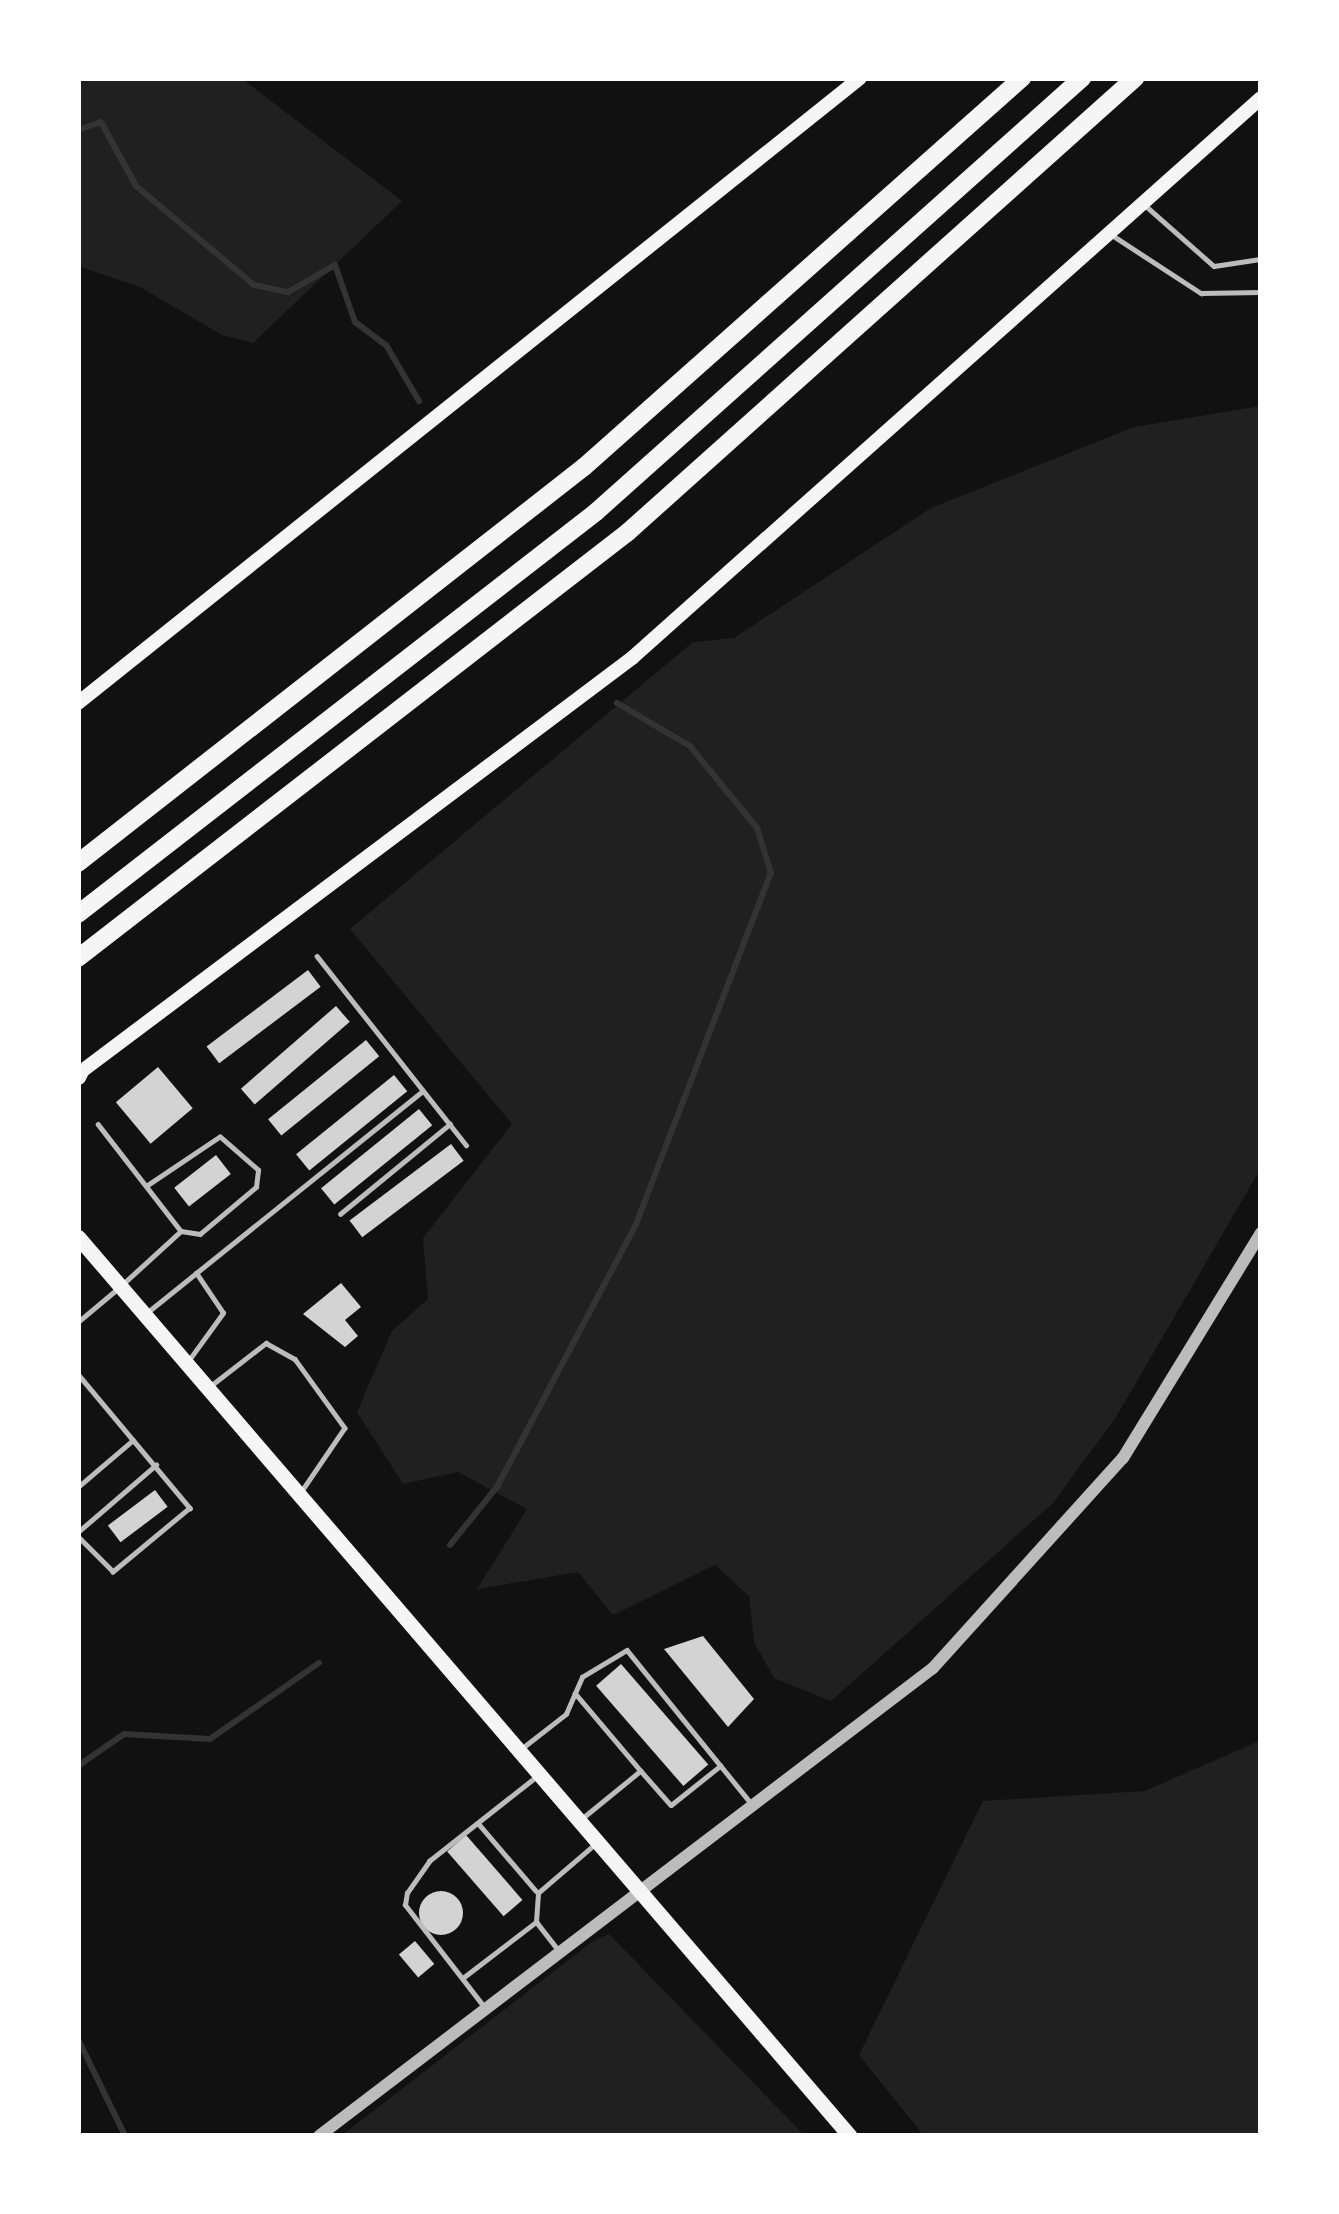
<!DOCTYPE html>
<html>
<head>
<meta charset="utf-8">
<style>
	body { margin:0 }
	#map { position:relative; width:1339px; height:2214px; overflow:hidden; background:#111; font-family:"Golos Text",sans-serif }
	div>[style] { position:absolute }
	.green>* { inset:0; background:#202020 }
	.stream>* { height:6px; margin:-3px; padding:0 3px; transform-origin:3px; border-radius:3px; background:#333 }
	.building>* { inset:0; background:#d3d3d3; transform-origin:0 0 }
	.round { border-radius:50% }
	.service>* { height:4.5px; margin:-2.25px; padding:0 2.25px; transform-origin:2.25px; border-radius:2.25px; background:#bcbcbc }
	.tertiary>* { height:12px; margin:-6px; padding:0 6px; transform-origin:6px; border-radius:6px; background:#bcbcbc }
	.secondary>* { height:14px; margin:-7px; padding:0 7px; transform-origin:7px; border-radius:7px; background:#f5f5f5 }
	.primary>* { height:15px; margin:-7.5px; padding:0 7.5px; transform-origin:7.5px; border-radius:7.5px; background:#f5f5f5 }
	.motorway>* { height:18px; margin:-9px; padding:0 9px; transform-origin:9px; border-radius:9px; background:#f5f5f5 }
	span { translate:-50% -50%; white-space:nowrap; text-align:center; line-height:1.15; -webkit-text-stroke:10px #fff; paint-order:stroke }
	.frame { position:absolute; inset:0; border:81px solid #fff; pointer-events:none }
</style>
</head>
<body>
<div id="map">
	<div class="green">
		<div style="clip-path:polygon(78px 78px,241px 78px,402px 201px,253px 343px,222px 335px,140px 287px,78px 266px)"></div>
		<div style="clip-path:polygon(1261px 406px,1261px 1168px,1116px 1417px,1053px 1503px,831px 1701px,774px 1678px,754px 1642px,749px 1596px,715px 1565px,613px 1615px,578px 1572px,477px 1589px,527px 1509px,458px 1472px,403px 1484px,357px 1412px,392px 1331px,428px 1299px,423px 1238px,512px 1124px,350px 929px,693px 642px,734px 638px,931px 508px,1134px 427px)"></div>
		<div style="clip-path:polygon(1261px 1740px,1261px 2136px,924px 2136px,859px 2055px,983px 1801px,1145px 1791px)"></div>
		<div style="clip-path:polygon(609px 1934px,805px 2136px,341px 2136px,593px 1941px)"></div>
	</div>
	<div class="stream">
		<div style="left:78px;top:130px;width:24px;rotate:-19deg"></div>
		<div style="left:101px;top:122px;width:73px;rotate:61.3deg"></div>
		<div style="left:136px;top:186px;width:154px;rotate:40deg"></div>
		<div style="left:254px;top:285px;width:35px;rotate:12deg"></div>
		<div style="left:288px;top:292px;width:54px;rotate:-29.9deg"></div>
		<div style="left:335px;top:265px;width:60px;rotate:70.7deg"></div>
		<div style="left:355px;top:322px;width:39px;rotate:37deg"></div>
		<div style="left:386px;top:345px;width:65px;rotate:59.5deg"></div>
		<div style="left:450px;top:1545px;width:75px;rotate:-51deg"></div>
		<div style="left:497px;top:1487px;width:297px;rotate:-62.1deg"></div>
		<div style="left:636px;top:1224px;width:376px;rotate:-69deg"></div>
		<div style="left:771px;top:873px;width:47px;rotate:-107.3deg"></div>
		<div style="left:757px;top:828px;width:106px;rotate:-129.3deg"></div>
		<div style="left:690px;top:746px;width:85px;rotate:-149.5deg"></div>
		<div style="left:78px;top:1766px;width:56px;rotate:-34.8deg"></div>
		<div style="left:124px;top:1734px;width:86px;rotate:3.3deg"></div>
		<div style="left:210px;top:1739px;width:133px;rotate:-34.9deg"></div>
		<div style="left:78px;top:2039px;width:108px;rotate:64.1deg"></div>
	</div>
	<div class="building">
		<div style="left:308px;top:970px;width:21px;height:127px;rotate:53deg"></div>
		<div style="left:336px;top:1006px;width:21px;height:126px;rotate:49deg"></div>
		<div style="left:366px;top:1040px;width:21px;height:126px;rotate:51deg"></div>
		<div style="left:158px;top:1067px;width:54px;height:55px;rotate:50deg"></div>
		<div style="left:394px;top:1075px;width:21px;height:126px;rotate:51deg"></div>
		<div style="left:419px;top:1109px;width:21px;height:126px;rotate:51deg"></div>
		<div style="left:451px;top:1144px;width:21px;height:127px;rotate:53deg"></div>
		<div style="left:216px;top:1155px;width:24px;height:53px;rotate:52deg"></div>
		<div style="clip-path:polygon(341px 1283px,361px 1307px,345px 1320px,358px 1336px,345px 1347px,303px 1314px)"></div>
		<div style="left:155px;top:1490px;width:21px;height:59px;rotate:53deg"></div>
		<div style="clip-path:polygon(703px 1636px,754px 1699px,728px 1727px,664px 1649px)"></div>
		<div style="left:621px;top:1664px;width:133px;height:33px;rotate:49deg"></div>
		<div style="left:466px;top:1835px;width:86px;height:25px;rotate:49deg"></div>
		<div class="round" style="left:419px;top:1891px;width:44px;height:44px"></div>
		<div style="left:415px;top:1941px;width:30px;height:21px;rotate:50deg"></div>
	</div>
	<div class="service">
		<div style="left:1147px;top:207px;width:89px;rotate:41.4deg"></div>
		<div style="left:1214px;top:266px;width:48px;rotate:-8.5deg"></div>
		<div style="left:1115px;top:237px;width:103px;rotate:33.1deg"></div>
		<div style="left:1201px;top:293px;width:60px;rotate:-1deg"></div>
		<div style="left:78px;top:569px;width:2px;rotate:90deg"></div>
		<div style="left:317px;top:956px;width:241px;rotate:51.7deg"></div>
		<div style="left:98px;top:1124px;width:135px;rotate:52.2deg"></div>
		<div style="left:340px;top:1214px;width:142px;rotate:-39.3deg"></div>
		<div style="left:124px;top:1283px;width:77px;rotate:-42.4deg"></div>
		<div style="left:181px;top:1231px;width:19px;rotate:9deg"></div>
		<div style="left:200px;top:1234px;width:73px;rotate:-40deg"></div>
		<div style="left:256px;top:1187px;width:17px;rotate:-83deg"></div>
		<div style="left:258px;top:1170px;width:50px;rotate:-139deg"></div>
		<div style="left:220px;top:1137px;width:88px;rotate:146.1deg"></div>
		<div style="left:149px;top:1311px;width:351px;rotate:-38.8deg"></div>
		<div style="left:78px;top:1322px;width:48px;rotate:-40deg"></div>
		<div style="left:189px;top:1360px;width:58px;rotate:-54.1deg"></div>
		<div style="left:223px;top:1313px;width:48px;rotate:-124deg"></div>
		<div style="left:78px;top:1374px;width:175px;rotate:50.1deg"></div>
		<div style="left:190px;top:1508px;width:100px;rotate:140.3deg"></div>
		<div style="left:113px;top:1572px;width:49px;rotate:-135deg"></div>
		<div style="left:209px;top:1387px;width:72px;rotate:-37.7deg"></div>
		<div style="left:266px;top:1343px;width:33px;rotate:29deg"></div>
		<div style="left:295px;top:1359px;width:85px;rotate:54.1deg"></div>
		<div style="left:345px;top:1428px;width:76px;rotate:124.3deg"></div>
		<div style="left:78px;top:1487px;width:72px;rotate:-40.5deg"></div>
		<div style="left:78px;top:1532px;width:103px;rotate:-40.7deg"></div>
		<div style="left:575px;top:1693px;width:102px;rotate:49.8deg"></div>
		<div style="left:641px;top:1771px;width:77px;rotate:140.8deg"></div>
		<div style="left:521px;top:1749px;width:57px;rotate:-37.9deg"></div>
		<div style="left:566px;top:1714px;width:40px;rotate:-66.6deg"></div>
		<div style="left:582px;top:1677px;width:52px;rotate:-31deg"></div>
		<div style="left:627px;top:1650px;width:197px;rotate:51deg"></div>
		<div style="left:641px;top:1771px;width:45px;rotate:48.6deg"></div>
		<div style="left:671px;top:1805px;width:63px;rotate:-38.5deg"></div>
		<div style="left:478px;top:1823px;width:89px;rotate:49.5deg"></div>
		<div style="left:557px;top:1949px;width:34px;rotate:-128deg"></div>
		<div style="left:536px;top:1922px;width:29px;rotate:-86deg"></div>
		<div style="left:538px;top:1893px;width:74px;rotate:-40.6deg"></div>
		<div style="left:464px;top:1977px;width:91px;rotate:-37.4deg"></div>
		<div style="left:484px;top:2007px;width:129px;rotate:-127.8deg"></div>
		<div style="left:405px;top:1905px;width:12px;rotate:-81deg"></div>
		<div style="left:407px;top:1893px;width:39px;rotate:-55deg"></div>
		<div style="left:429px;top:1861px;width:137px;rotate:-38.2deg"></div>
	</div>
	<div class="tertiary">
		<div style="left:319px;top:2136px;width:772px;rotate:-37.32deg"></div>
		<div style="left:933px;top:1668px;width:283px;rotate:-47.9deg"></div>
		<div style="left:1123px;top:1458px;width:264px;rotate:-58.5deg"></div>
	</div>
	<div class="secondary">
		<div style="left:78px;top:703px;width:1001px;rotate:-38.63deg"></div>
		<div style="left:78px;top:1074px;width:693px;rotate:-36.9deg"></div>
		<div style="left:632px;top:658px;width:842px;rotate:-41.68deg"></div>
	</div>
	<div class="primary">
		<div style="left:78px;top:1077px;width:7px;rotate:-63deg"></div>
		<div style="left:78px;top:1237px;width:1185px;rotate:49.35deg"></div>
	</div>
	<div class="motorway">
		<div style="left:78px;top:863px;width:643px;rotate:-38.05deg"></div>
		<div style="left:584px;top:467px;width:586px;rotate:-41.61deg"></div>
		<div style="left:78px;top:914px;width:656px;rotate:-37.81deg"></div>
		<div style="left:596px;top:512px;width:652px;rotate:-41.76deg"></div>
		<div style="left:78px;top:958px;width:696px;rotate:-37.76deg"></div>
		<div style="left:628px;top:532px;width:681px;rotate:-41.84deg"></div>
	</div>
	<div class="frame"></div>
</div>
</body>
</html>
